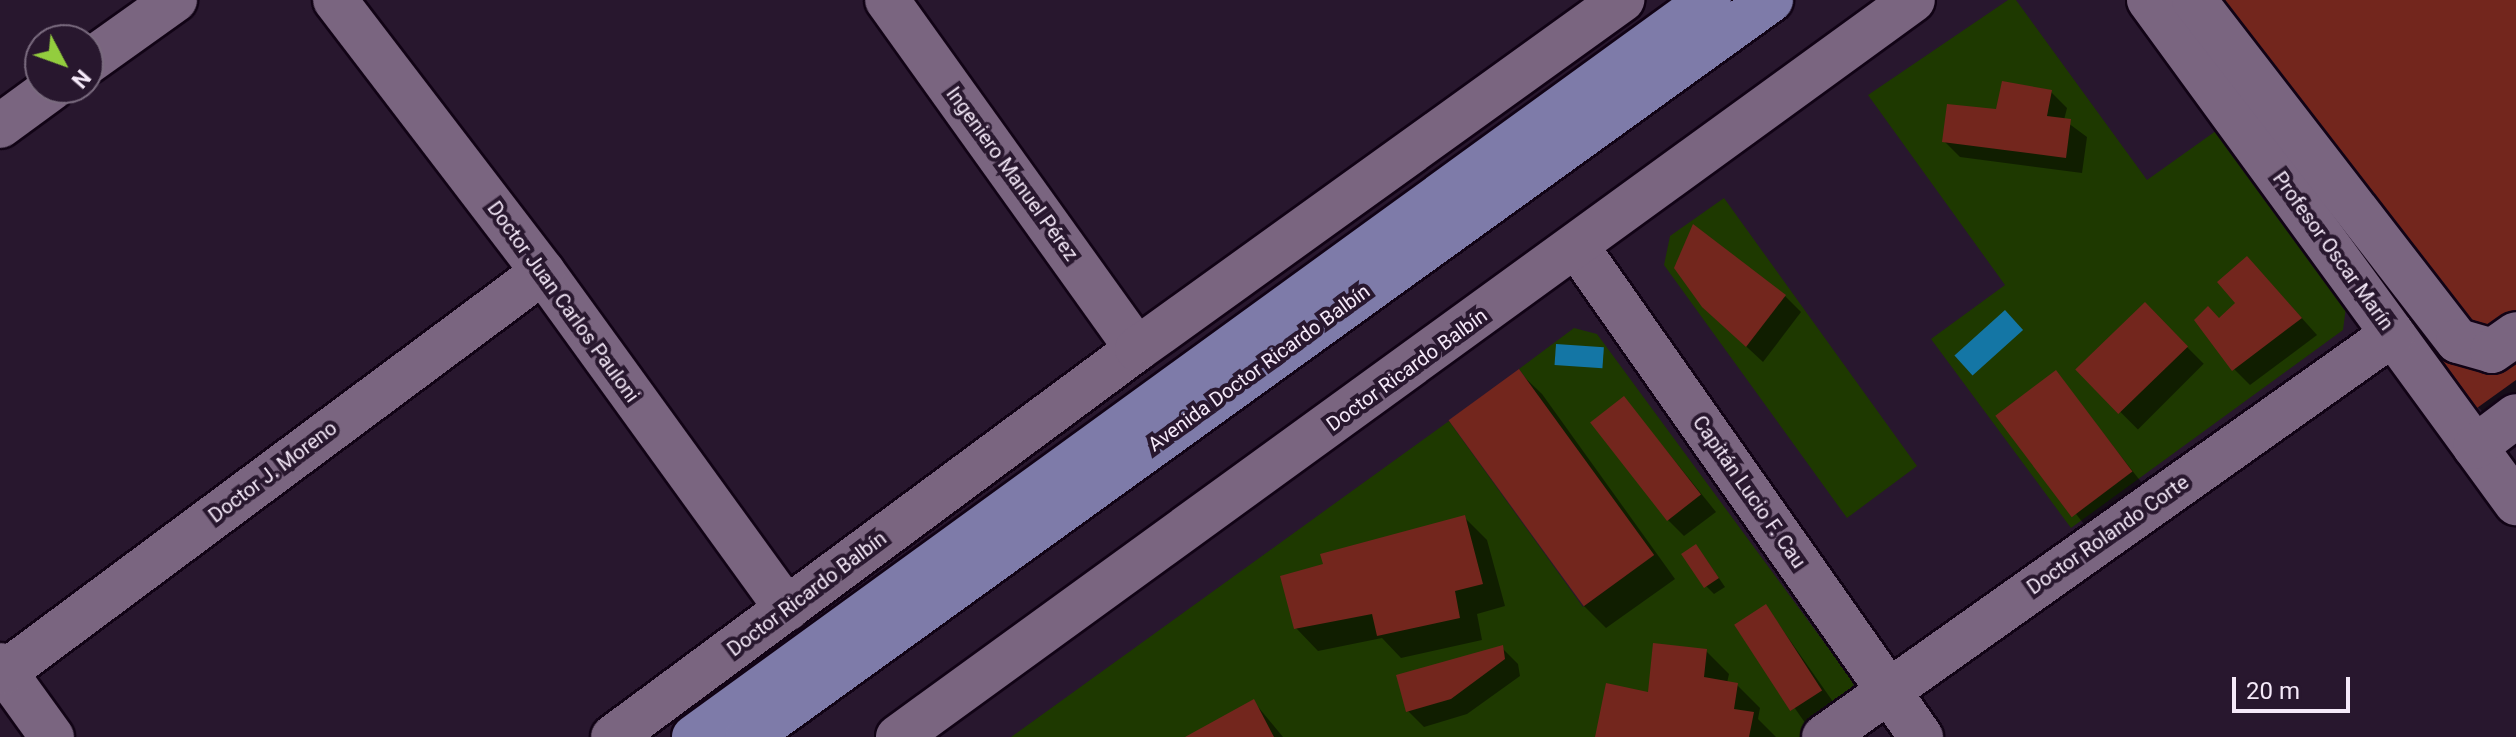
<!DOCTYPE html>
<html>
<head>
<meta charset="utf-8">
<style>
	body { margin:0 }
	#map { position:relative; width:2516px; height:737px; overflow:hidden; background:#28172e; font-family:Roboto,sans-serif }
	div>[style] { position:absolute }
	.green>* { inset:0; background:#1e3900 }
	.water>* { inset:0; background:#1476a5; transform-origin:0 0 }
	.shadow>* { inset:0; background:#0007; transform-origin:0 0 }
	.building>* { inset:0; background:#73261d; transform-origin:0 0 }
	.roads { filter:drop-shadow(2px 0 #110315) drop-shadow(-2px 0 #110315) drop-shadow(0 2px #110315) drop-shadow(0 -2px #110315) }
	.minor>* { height:44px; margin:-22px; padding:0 22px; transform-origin:22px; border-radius:22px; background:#7a6580 }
	.major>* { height:44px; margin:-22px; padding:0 22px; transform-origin:22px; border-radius:22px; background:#7e7ba9 }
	span { translate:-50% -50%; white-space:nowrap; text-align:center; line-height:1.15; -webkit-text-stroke:8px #28172e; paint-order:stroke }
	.street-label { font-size:20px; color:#f5e9f9 }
	.north { position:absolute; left:24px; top:24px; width:80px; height:80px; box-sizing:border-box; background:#28172e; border:2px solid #7a6b7f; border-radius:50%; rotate:131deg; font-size:22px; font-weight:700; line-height:32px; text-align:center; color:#f5e9f9 }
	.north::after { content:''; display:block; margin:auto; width:28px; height:36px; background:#93cd3e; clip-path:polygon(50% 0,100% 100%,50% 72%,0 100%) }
	.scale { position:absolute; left:2232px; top:677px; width:118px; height:36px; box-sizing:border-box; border:4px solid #f5e9f9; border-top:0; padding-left:10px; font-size:24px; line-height:28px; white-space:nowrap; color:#f5e9f9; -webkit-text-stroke:6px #28172e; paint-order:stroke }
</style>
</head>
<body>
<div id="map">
	<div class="green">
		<div style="clip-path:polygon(2008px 0,2016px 0,2147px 180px,2220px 128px,2346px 307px,2343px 330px,2071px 528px,1931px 339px,2005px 285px,1868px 95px)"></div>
		<div style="clip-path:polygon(1724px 198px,1917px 466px,1847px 518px,1664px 265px,1670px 236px)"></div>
		<div style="clip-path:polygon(1574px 328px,1597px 334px,1854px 683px,1848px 705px,1800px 737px,1011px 737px,1449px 421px,1583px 607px,1653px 555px,1519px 369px)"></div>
	</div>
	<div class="water">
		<div style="left:2005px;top:310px;width:27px;height:68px;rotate:48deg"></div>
		<div style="left:1556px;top:344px;width:48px;height:21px;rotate:4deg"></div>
	</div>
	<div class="shadow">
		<div style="clip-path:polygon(2182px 0,2516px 0,2516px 426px,2505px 434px,2478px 407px)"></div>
		<div style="clip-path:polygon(2051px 92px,2067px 108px,2064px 120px,2087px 137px,2082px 173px,1960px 157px,1944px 141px,1997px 112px)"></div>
		<div style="clip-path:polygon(2263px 275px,2317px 335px,2250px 385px,2234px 369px,2219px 320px)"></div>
		<div style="clip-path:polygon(1785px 296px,1801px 312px,1763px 362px,1721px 323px)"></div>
		<div style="left:2145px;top:305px;width:83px;height:93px;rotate:45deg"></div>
		<div style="clip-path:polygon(1519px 372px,1542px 394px,1675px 579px,1606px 628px,1584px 606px)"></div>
		<div style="left:2056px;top:373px;width:156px;height:71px;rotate:52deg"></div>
		<div style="clip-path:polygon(1624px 398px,1716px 512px,1684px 536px,1668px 520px)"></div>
		<div style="clip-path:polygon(1465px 518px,1487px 540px,1505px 606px,1477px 614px,1482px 640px,1401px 658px,1382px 638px,1318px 651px,1296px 628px)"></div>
		<div style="clip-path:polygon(1703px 555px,1725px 587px,1714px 594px,1706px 586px)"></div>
		<div style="left:1766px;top:606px;width:122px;height:35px;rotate:55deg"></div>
		<div style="clip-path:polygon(1502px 648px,1518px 664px,1520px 676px,1467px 714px,1424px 727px,1408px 711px)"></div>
		<div style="clip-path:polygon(1706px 651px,1729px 674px,1727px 683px,1737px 685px,1760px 708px,1758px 719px,1776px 737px,1597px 737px)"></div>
		<div style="clip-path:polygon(1254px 702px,1283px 737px,1189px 737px)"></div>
	</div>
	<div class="building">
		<div style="clip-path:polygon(2179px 0,2516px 0,2516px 380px,2477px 408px)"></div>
		<div style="clip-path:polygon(2002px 81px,2052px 90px,2047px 116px,2071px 119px,2066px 158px,1942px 142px,1947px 104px,1996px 109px)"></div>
		<div style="clip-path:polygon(1693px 224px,1786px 295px,1746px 347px,1702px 307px,1674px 268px)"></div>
		<div style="clip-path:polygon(2247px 256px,2302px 318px,2232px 371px,2194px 320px,2208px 306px,2219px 318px,2235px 303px,2217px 282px)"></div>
		<div style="left:2145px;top:302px;width:62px;height:97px;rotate:46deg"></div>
		<div style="left:1519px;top:369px;width:230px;height:87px;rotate:54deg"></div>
		<div style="left:2056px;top:370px;width:127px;height:76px;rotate:53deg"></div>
		<div style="left:1624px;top:396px;width:125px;height:43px;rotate:52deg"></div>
		<div style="clip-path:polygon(1465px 515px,1483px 584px,1455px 591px,1460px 618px,1377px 636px,1372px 614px,1294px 629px,1280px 576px,1323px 564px,1320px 554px)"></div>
		<div style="left:1696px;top:544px;width:41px;height:18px;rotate:56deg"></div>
		<div style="left:1766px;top:604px;width:103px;height:38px;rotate:57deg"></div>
		<div style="clip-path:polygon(1653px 643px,1707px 649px,1704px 677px,1738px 683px,1734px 709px,1754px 712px,1749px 737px,1595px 737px,1606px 683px,1648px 692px)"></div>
		<div style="clip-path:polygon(1503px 645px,1505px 659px,1451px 699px,1406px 712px,1396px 675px)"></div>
		<div style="clip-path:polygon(1254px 699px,1274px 737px,1185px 737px)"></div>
	</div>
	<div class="roads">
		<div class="minor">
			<div style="left:335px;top:0;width:342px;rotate:52.6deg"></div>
			<div style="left:543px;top:272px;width:416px;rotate:54.1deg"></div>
			<div style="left:887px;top:0;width:429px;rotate:54.4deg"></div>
			<div style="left:2149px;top:0;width:623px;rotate:53.88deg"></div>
			<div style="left:2194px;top:0;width:431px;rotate:52.3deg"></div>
			<div style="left:2458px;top:341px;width:35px;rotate:16deg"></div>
			<div style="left:2492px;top:351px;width:29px;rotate:-35deg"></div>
			<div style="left:88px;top:62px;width:107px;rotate:-35.5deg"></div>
			<div style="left:0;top:126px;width:64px;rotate:-36.2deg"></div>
			<div style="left:1577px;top:247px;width:599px;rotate:54.93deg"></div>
			<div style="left:2475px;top:447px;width:51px;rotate:-37.1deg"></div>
			<div style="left:0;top:665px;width:89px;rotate:54.2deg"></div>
			<div style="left:5px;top:672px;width:670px;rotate:-36.63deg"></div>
			<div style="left:613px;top:737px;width:652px;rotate:-36.52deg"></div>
			<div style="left:1137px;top:349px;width:598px;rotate:-35.74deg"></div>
			<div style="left:898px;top:737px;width:1254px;rotate:-35.98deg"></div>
			<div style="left:1824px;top:737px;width:697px;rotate:-35.31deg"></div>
		</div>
		<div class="major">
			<div style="left:694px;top:737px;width:1254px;rotate:-35.98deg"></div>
			<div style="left:748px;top:737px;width:1261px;rotate:-35.77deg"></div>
		</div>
	</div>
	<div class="street-label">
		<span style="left:1012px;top:174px;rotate:54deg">Ingeniero Manuel Pérez</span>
		<span style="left:2333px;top:251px;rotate:54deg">Profesor Oscar Marín</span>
		<span style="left:563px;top:302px;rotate:54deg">Doctor Juan Carlos Pauloni</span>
		<span style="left:1259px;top:368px;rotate:-36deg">Avenida Doctor Ricardo Balbín</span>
		<span style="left:1407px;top:370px;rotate:-36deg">Doctor Ricardo Balbín</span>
		<span style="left:273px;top:472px;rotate:-37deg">Doctor J. Moreno</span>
		<span style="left:1749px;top:492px;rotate:55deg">Capitán Lucio F. Cau</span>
		<span style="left:2108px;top:535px;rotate:-35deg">Doctor Rolando Corte</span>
		<span style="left:807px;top:594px;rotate:-37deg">Doctor Ricardo Balbín</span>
	</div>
	<div class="north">N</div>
	<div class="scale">20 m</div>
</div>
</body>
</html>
